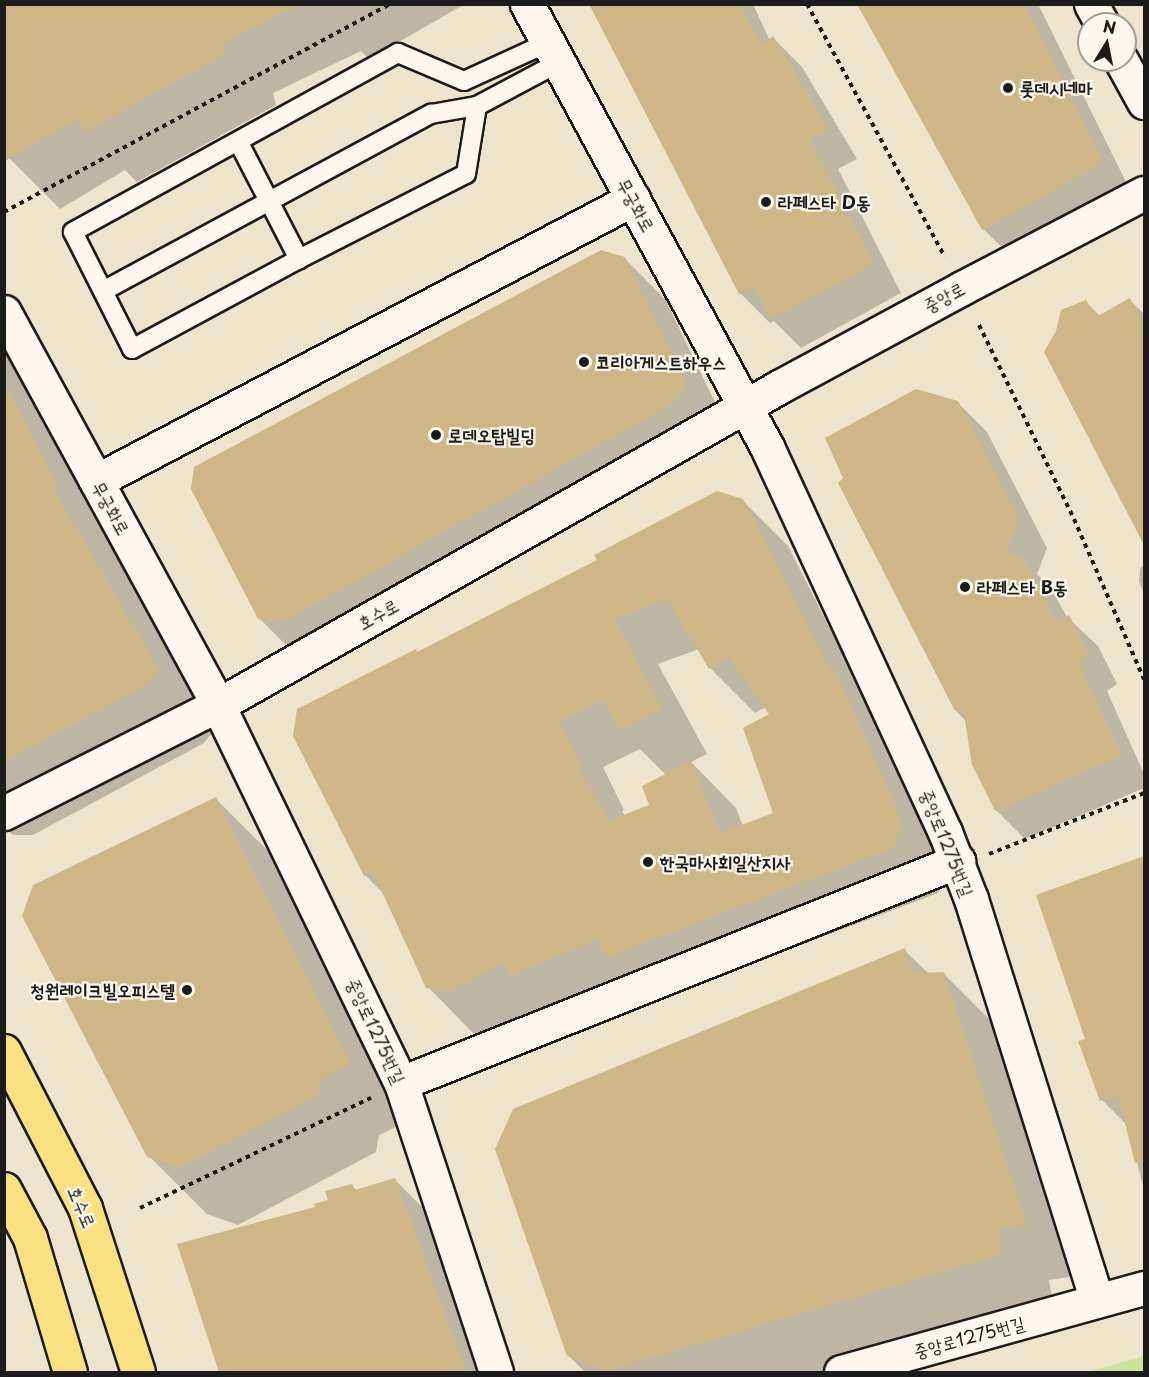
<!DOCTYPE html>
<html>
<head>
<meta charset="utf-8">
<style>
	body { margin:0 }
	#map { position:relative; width:1149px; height:1377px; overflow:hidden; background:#eee4cd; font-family:"Playpen Sans","Poor Story",sans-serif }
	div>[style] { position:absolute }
	.green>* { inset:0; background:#cde59b }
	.shadow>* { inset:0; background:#0003 }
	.building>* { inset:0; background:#ceb686 }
	.path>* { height:4px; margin-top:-2px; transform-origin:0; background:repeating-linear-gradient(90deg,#1c1c1c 0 4.5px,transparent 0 9px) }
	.roads { filter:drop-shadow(2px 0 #1c1c1c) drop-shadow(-2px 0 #1c1c1c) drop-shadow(0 2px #1c1c1c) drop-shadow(0 -2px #1c1c1c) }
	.lane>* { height:18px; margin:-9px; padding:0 9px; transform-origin:9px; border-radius:9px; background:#fbf7ec }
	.street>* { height:33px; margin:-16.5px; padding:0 16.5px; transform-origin:16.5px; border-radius:16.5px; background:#fbf7ec }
	.secondary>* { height:33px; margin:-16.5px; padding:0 16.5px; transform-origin:16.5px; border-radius:16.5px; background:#fbf7ec }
	.primary>* { height:33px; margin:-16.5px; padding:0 16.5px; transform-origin:16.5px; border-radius:16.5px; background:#f9e181 }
	.dots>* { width:16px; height:16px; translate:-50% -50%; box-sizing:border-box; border:3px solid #fbf7ec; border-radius:50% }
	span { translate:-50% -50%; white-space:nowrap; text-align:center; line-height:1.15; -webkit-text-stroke:4.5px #fbf7ec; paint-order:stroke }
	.poi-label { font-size:18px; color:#1c1c1c; font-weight:700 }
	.left { translate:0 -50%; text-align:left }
	.right { translate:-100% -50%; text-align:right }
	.street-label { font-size:18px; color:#1c1c1c }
	.frame { position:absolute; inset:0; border:6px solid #1c1c1c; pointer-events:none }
	.north { position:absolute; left:1077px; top:12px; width:60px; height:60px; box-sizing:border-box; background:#fbf7ec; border:2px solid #a29f99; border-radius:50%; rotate:10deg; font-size:16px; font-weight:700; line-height:24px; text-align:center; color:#1c1c1c }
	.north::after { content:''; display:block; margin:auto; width:21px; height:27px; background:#1c1c1c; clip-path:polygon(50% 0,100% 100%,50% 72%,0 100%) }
</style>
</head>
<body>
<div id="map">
	<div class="green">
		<div style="clip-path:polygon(1144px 1356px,1144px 1372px,1086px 1372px,1124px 1362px)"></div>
	</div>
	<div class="shadow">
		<div style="clip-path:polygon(15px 4px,465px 4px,369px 59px,361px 51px,273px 93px,276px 105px,137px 182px,125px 170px,60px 209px,10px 159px,4px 149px)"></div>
		<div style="clip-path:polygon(591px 4px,753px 4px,770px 41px,773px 38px,802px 67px,857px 159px,838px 169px,901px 293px,801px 348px,774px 321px,770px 323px,740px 293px)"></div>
		<div style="clip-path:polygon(859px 4px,1038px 4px,1131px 192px,1013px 258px,983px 229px)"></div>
		<div style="clip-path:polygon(624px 258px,665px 299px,725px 423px,300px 659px,259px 618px)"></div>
		<div style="clip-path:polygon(1130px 300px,1144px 314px,1144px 542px,1046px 352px,1086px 302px,1100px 316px)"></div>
		<div style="clip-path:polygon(4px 351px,29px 375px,114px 543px,110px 545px,216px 728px,204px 743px,33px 835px,13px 835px,4px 826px)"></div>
		<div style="clip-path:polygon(957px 402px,987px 432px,1047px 548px,1037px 574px,1052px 590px,1067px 617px,1098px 646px,1117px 684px,1107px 691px,1144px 774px,1144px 788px,1025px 839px,996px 810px,967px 722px,956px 711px)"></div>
		<div style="clip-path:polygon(evenodd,742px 500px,788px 546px,869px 706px,947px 869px,938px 893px,651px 1002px,636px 987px,495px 1036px,473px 1033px,428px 987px,385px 895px,365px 875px,418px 653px,742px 500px,699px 649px,710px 668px,755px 713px,766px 707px,771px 714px,775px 814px,743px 826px,736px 808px,691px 762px,707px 754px,658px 664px,699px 649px,742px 500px,640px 749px,666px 775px,651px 806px,625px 816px,622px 811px,624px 810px,603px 767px,640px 749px)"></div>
		<div style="clip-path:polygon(1144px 566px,1144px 593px,1139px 582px,1140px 568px)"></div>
		<div style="clip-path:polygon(216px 799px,273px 856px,407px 1122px,379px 1135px,376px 1152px,238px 1225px,207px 1214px,149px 1156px)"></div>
		<div style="clip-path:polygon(1144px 857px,1144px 1190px,1128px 1126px,1102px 1100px,1087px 1040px,1038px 896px)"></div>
		<div style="clip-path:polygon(904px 950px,929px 974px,943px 973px,994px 1024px,1077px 1276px,1049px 1280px,1053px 1304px,823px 1372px,585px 1372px,568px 1355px)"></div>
		<div style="clip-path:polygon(394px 1179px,452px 1237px,501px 1372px,220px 1372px,179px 1245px,317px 1208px,352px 1186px,357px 1191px)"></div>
	</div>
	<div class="building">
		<div style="clip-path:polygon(4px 4px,302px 4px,223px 43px,226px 54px,85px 132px,78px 118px,4px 162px)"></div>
		<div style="clip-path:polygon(589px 4px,739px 4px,762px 45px,773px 36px,829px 129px,810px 140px,873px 264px,771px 319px,755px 287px,739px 294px)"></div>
		<div style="clip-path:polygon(857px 4px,1024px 4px,1103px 163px,982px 230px)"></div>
		<div style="clip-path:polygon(601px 250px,625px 257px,686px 382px,674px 403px,283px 622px,258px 619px,191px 489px,194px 467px)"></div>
		<div style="clip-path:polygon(1130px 298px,1144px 327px,1144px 545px,1044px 352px,1056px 331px,1061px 310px,1086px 300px,1096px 317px)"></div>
		<div style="clip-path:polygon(4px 381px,57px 486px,53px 488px,159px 670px,146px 685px,4px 762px)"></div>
		<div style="clip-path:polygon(916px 389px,958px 401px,1019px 518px,1006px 552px,1024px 559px,1056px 621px,1069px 615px,1089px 655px,1079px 662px,1122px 756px,995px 811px,972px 765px,963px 708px,955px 711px,838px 483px,843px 478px,825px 438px)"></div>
		<div style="clip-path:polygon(evenodd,717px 491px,743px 499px,831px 671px,835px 669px,903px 824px,893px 848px,605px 958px,597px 939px,511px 976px,504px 962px,450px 992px,426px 988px,373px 872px,364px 876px,293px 736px,297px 709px,416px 649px,417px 652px,597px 560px,594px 555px,717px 491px,668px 599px,709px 669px,729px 657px,769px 714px,743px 728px,773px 813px,720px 833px,691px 761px,642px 786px,649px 805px,608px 821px,578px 766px,581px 765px,559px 722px,603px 700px,619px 731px,663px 709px,615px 619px,668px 599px)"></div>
		<div style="clip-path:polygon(216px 797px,351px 1064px,322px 1077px,319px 1094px,180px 1168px,147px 1157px,22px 916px,33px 885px)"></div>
		<div style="clip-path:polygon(1144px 856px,1144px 1162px,1135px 1163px,1118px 1095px,1100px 1101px,1078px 1041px,1085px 1039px,1036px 895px)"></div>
		<div style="clip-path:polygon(905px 948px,913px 973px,944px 972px,1027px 1225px,999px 1229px,1003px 1254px,606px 1371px,567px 1356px,495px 1149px,513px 1109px)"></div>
		<div style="clip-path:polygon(395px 1178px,466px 1372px,219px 1372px,177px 1244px,315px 1207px,314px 1204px,328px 1200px,325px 1191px,352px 1184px,355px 1190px)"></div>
	</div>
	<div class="path">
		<div style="left:807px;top:4px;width:288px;rotate:61.4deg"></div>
		<div style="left:4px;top:212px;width:438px;rotate:-28.3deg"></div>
		<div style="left:979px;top:325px;width:216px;rotate:63.9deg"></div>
		<div style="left:1074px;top:519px;width:175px;rotate:66.4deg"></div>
		<div style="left:989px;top:854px;width:167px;rotate:-21.5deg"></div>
		<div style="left:140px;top:1208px;width:256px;rotate:-25.5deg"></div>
	</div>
	<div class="roads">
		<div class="lane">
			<div style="left:547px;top:43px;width:91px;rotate:155.4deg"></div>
			<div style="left:464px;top:81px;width:72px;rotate:-157deg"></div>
			<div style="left:398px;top:53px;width:371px;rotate:151.2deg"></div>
			<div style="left:73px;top:232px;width:131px;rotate:63.2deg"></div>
			<div style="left:132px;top:349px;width:190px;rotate:-28.3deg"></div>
			<div style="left:299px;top:259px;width:187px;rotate:-27deg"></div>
			<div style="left:466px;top:174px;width:69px;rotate:-80.8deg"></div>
			<div style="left:477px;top:106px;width:92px;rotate:-28deg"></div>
			<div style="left:239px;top:143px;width:131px;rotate:62.7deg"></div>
			<div style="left:103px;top:291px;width:373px;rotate:-28.4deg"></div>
			<div style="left:431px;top:114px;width:47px;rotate:-9.9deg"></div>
		</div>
		<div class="street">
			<div style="left:527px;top:4px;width:504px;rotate:61.55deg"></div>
			<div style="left:767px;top:447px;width:424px;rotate:65.2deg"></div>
			<div style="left:945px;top:832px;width:72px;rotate:68.8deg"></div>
			<div style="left:971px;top:899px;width:420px;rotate:72.6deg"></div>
			<div style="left:1091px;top:4px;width:23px;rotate:61deg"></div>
			<div style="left:1121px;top:60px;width:48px;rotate:61.3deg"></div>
			<div style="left:4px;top:312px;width:447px;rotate:61.4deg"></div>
			<div style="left:218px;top:705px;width:420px;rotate:64.2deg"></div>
			<div style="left:401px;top:1083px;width:304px;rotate:71.8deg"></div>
			<div style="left:96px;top:481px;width:607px;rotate:-27.71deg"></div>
			<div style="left:4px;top:813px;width:240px;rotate:-26.8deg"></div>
			<div style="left:218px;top:705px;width:645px;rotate:-29.55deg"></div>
			<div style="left:779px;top:387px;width:208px;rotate:-28.4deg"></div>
			<div style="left:962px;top:288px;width:205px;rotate:-27.6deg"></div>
			<div style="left:401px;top:1083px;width:600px;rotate:-21.73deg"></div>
		</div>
		<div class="secondary">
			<div style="left:841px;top:1372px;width:314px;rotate:-15.5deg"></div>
		</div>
		<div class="primary">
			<div style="left:4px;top:1051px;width:177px;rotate:62.7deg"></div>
			<div style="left:85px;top:1208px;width:172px;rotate:72.1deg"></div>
			<div style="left:4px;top:1189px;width:55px;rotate:62deg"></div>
			<div style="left:30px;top:1238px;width:140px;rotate:73.4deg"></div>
		</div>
	</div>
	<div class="dots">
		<div style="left:1008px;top:88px;background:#1c1c1c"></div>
		<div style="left:766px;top:202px;background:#1c1c1c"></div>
		<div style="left:584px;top:362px;background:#1c1c1c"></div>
		<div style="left:436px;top:435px;background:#1c1c1c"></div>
		<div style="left:965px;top:587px;background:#1c1c1c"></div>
		<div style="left:648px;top:862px;background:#1c1c1c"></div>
		<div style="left:187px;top:990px;background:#1c1c1c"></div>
	</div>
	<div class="poi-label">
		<span class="left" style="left:1020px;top:88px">롯데시네마</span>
		<span class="left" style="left:778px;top:202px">라페스타 D동</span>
		<span class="left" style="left:596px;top:362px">코리아게스트하우스</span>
		<span class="left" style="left:448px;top:435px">로데오탑빌딩</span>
		<span class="left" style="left:977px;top:587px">라페스타 B동</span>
		<span class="left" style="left:660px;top:862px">한국마사회일산지사</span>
		<span class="right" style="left:175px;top:990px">청원레이크빌오피스텔</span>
	</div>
	<div class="street-label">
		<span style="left:636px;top:205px;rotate:61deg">무궁화로</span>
		<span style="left:944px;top:297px;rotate:-28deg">중앙로</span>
		<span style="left:111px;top:508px;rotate:61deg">무궁화로</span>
		<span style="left:378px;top:614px;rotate:-29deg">호수로</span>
		<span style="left:947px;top:843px;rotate:68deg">중앙로1275번길</span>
		<span style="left:376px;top:1031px;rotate:65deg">중앙로1275번길</span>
		<span style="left:82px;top:1207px;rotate:67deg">호수로</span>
		<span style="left:969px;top:1337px;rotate:-15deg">중앙로1275번길</span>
	</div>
	<div class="frame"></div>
	<div class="north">N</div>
</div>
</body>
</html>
